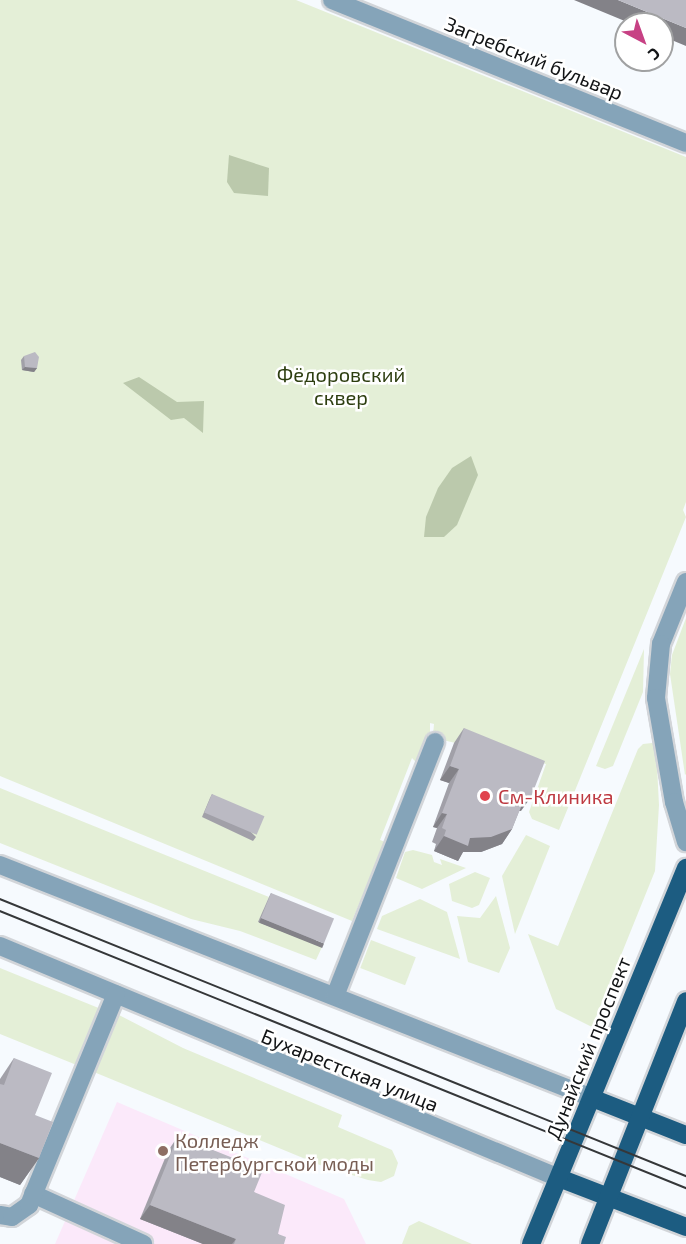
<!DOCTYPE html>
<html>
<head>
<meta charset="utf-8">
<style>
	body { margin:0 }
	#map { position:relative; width:686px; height:1244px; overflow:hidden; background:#f6fafe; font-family:"Exo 2",sans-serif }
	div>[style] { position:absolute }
	.education>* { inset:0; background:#fbe9fa }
	.green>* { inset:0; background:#e4efd7; transform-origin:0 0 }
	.forest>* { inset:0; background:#bbc9ac }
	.roads { filter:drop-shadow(2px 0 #d2d5d9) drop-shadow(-2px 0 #d2d5d9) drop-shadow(0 2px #d2d5d9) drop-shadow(0 -2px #d2d5d9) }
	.minor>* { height:18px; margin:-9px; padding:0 9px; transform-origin:9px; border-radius:9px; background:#85a4b9 }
	.major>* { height:18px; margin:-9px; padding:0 9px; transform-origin:9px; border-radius:9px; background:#1c5c81 }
	.tram>* { height:1.5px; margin:-0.75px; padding:0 0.75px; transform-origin:0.75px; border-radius:0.75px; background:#353739 }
	.wall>* { inset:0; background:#a1a0a8 }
	.shaded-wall>* { inset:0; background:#838288; transform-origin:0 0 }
	.building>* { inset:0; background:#bbbac3; transform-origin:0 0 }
	.dots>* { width:16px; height:16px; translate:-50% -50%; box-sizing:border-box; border:3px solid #fff; border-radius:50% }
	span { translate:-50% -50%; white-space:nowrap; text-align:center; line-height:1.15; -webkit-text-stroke:5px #fff; paint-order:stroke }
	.street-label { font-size:20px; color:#121416 }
	.park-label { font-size:20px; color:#2d3e10 }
	.health-label { font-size:20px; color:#be3a42 }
	.left { translate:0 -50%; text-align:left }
	.education-label { font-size:20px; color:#785e54 }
	.north { position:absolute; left:614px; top:12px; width:60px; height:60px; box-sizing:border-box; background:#fff; border:2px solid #a0a1a2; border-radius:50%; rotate:139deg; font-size:16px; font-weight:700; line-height:24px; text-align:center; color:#121416 }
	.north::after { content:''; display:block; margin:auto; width:21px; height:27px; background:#c74184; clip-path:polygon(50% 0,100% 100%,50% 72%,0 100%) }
</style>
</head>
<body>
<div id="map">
	<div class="education">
		<div style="clip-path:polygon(117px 1102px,344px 1199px,366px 1244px,55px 1244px)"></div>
	</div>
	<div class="green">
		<div style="clip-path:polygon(0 0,296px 0,686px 157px,686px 502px,683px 510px,686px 517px,559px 830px,532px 819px,529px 812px,546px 764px,447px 741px,433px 735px,434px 724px,430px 723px,430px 736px,419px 765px,412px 758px,380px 840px,385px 842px,352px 921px,0 776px)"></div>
		<div style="clip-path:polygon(686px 618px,686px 774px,685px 775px,670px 674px,672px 655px)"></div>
		<div style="clip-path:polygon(644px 649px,643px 692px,613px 766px,605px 769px,596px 766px)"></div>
		<div style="clip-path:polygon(652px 743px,656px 747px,659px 805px,655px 871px,592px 1027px,556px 1009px,528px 934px,558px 946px,638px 749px,643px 744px)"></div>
		<div style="clip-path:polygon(0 788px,269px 897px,259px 922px,322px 947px,316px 960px,240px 931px,191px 919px,0 843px)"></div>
		<div style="clip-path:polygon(526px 835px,550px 846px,515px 934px,502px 876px)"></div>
		<div style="clip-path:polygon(413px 850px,432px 855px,434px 862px,442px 865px,440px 859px,466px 868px,422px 889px,396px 878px,405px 852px)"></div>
		<div style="clip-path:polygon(475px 872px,490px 878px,479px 905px,472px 908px,452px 901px,449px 884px)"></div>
		<div style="clip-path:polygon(496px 896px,510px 948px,499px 973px,468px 962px,457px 916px,480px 918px)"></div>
		<div style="clip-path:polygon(420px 899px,447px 912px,460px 959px,377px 929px,382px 916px)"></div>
		<div style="left:371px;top:940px;width:48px;height:30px;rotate:21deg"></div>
		<div style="clip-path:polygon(0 968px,101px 1009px,79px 1066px,0 1034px)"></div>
		<div style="clip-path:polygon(117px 1014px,183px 1048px,342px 1115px,338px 1127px,392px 1150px,398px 1163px,394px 1176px,381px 1182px,368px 1180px,320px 1165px,89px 1070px)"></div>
		<div style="clip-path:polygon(419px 1221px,465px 1241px,472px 1244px,402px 1244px,409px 1226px)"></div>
	</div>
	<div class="forest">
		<div style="clip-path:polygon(229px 155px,269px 168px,268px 196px,234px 193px,227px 182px)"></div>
		<div style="clip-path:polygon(139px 377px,177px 402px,204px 401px,203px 433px,184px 418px,171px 420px,123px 383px)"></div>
		<div style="clip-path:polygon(471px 456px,478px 475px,457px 525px,444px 537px,424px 537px,426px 517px,438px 488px,452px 468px)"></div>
	</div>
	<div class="roads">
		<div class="minor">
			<div style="left:332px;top:0;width:382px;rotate:22deg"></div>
			<div style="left:686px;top:582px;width:67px;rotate:112deg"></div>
			<div style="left:661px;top:644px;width:54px;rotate:95.3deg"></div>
			<div style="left:656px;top:698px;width:106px;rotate:80.2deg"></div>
			<div style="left:674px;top:802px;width:42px;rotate:73.3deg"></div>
			<div style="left:0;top:865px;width:636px;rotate:21.48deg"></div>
			<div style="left:0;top:946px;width:605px;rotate:22.54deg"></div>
			<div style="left:335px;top:996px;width:273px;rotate:-68.5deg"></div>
			<div style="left:33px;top:1194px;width:121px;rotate:24.4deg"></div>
			<div style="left:0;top:1215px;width:12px;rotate:9deg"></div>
			<div style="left:12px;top:1217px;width:21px;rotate:-35deg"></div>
			<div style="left:29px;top:1205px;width:228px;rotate:-67.6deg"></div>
		</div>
		<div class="major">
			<div style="left:592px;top:1098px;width:101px;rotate:21.5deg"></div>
			<div style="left:559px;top:1178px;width:136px;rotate:21.1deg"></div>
			<div style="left:531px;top:1244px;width:407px;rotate:-67.6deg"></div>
			<div style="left:590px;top:1244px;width:261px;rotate:-68.4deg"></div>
		</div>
	</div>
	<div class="tram">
		<div style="left:0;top:899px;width:740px;rotate:21.99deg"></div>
		<div style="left:0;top:911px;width:740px;rotate:21.99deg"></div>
	</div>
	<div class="wall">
		<div style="clip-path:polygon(24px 356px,37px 368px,34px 372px,22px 370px,21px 360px)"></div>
		<div style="clip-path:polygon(464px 728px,521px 811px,519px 811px,512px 829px,502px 844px,481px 852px,463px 852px,458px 861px,434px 851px,436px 844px,432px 842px,437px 828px,433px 827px,449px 783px,440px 780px,454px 743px)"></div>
		<div style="clip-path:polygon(212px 794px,256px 837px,253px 841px,202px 817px,210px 798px)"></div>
		<div style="clip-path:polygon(271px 893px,322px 947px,258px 922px,269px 897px)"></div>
		<div style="clip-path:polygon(14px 1058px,35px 1115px,39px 1158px,20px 1185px,0 1177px,0 1079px)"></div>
		<div style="clip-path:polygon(178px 1136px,254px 1192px,284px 1244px,203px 1244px,140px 1219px,168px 1151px)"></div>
	</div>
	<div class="shaded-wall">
		<div style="clip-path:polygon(574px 0,618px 0,686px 28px,686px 46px,662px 36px,662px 24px,632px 24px)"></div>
		<div style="clip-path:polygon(25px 367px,37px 368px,34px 372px,22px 370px)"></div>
		<div style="clip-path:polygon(450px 766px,459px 769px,449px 783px,440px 780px)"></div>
		<div style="clip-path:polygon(526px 795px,531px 797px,521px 811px,516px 810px)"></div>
		<div style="clip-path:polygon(442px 813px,447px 814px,437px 828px,433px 827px)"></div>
		<div style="clip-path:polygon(512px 829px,502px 844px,481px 852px,463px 852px,458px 861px,434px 851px,444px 836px,470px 838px)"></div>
		<div style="left:261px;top:918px;width:68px;height:5px;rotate:22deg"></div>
		<div style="clip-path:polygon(0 1143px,39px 1158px,20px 1185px,0 1177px)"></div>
		<div style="clip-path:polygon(150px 1205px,236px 1239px,232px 1244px,203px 1244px,140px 1219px)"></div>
	</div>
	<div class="building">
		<div style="clip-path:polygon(618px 0,686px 0,686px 28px)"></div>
		<div style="clip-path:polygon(35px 352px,39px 357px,37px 368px,25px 367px,24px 356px)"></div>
		<div style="clip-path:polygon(464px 728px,545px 761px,531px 797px,526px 795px,512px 829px,491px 837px,470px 838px,468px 846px,444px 836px,446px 830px,442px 828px,447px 814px,442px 813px,459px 769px,450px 766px)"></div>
		<div style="left:212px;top:794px;width:57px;height:20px;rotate:23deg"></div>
		<div style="left:271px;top:893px;width:68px;height:27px;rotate:22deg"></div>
		<div style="clip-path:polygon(14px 1058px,52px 1073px,35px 1115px,53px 1122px,39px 1158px,0 1143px,0 1084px,4px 1085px)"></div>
		<div style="clip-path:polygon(178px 1136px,263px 1170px,254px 1192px,285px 1205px,278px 1234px,286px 1237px,284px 1244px,234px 1244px,236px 1239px,150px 1205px)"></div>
	</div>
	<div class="dots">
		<div style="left:485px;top:796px;background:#e0444e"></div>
		<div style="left:163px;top:1151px;background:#8d6e63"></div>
	</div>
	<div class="street-label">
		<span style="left:534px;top:58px;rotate:22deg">Загребский бульвар</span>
		<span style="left:588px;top:1048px;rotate:-68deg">Дунайский проспект</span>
		<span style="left:350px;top:1070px;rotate:22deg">Бухарестская улица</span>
	</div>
	<div class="park-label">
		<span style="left:341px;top:386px">Фёдоровский<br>сквер</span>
	</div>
	<div class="health-label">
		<span class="left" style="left:498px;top:796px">См-Клиника</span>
	</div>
	<div class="education-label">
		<span class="left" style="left:175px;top:1152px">Колледж<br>Петербургской моды</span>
	</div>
	<div class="north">С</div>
</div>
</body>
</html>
